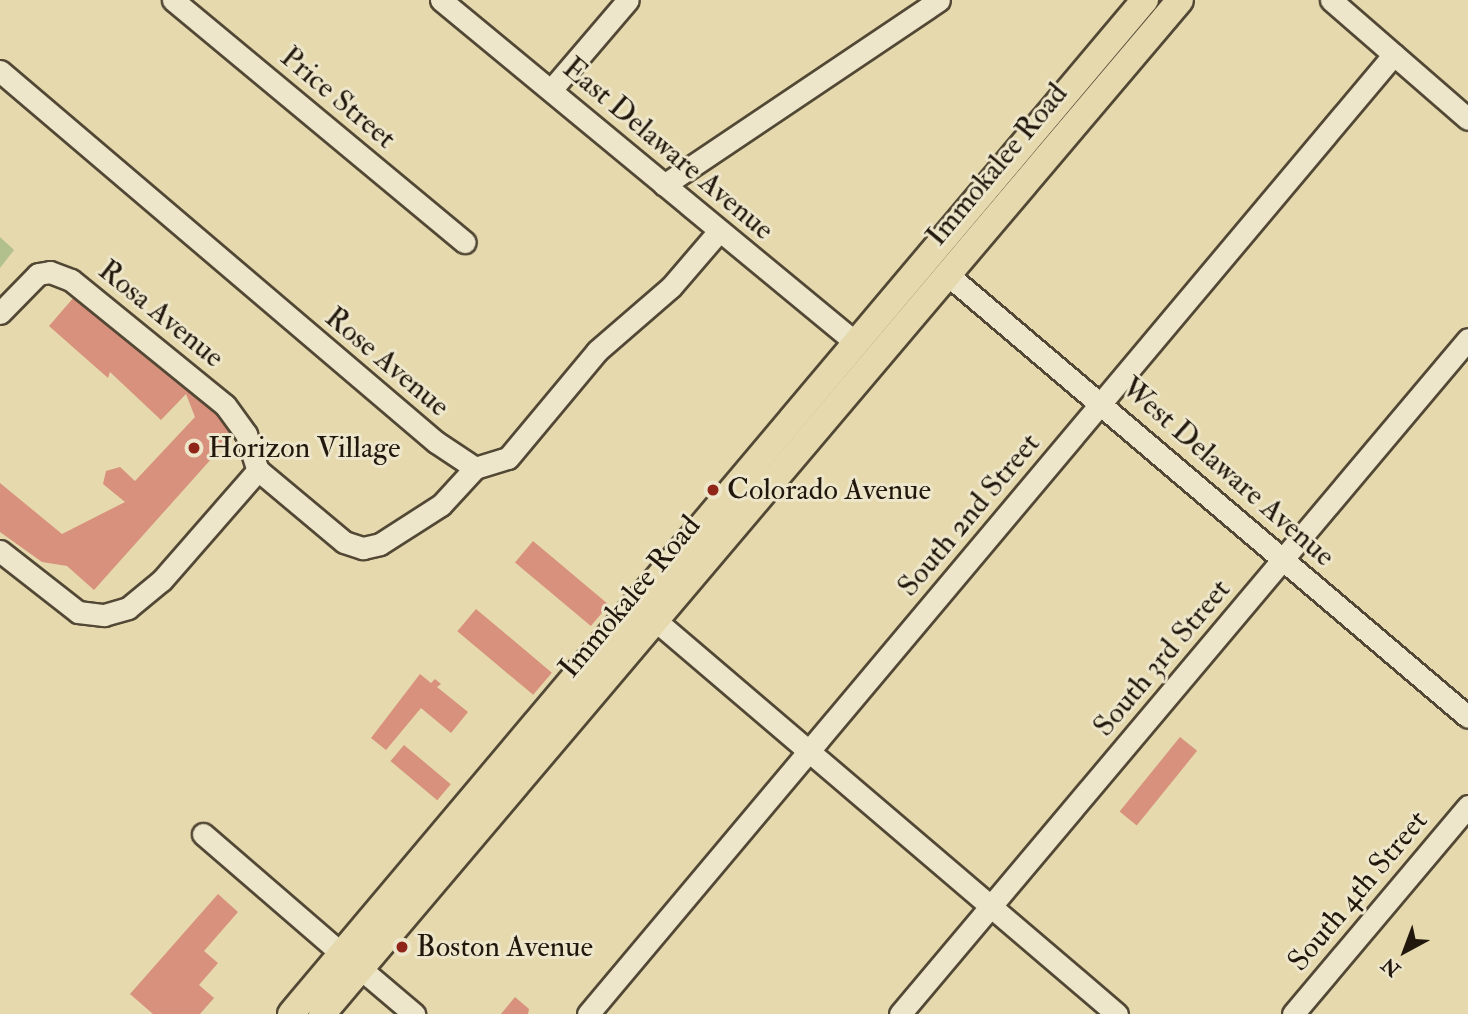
<!DOCTYPE html>
<html>
<head>
<meta charset="utf-8">
<style>
	body { margin:0 }
	#map { position:relative; width:1468px; height:1014px; overflow:hidden; background:#e5d9ad; font-family:"IM FELL Double Pica",serif }
	div>[style] { position:absolute }
	.green>* { inset:0; background:#b1c08d }
	.building>* { inset:0; background:#d8917c; transform-origin:0 0 }
	.roads { filter:drop-shadow(2px 0 #524835) drop-shadow(-2px 0 #524835) drop-shadow(0 2px #524835) drop-shadow(0 -2px #524835) }
	.minor>* { height:21px; margin:-10.5px; padding:0 10.5px; transform-origin:10.5px; border-radius:10.5px; background:#eee6ca }
	.major>* { height:26px; margin:-13px; padding:0 13px; transform-origin:13px; border-radius:13px; background:#e5d9ad }
	.dots>* { width:19px; height:19px; translate:-50% -50%; box-sizing:border-box; border:4px solid #eee6ca; border-radius:50% }
	span { translate:-50% -50%; white-space:nowrap; text-align:center; line-height:1.15; -webkit-text-stroke:6px #eee6ca; paint-order:stroke }
	.street-label { font-size:30px; color:#21170d }
	.poi-label { font-size:30px; color:#21170d }
	.left { translate:0 -50%; text-align:left }
	.north { position:absolute; left:1370px; top:916px; width:70px; height:70px; -webkit-text-stroke:5px #eee6ca; paint-order:stroke; rotate:221deg; font-size:19px; font-weight:700; line-height:28px; text-align:center; color:#21170d }
	.north::after { content:''; display:block; margin:auto; width:24px; height:32px; background:#21170d; clip-path:polygon(50% 0,100% 100%,50% 72%,0 100%) }
</style>
</head>
<body>
<div id="map">
	<div class="green">
		<div style="clip-path:polygon(0 237px,14px 250px,0 268px)"></div>
	</div>
	<div class="building">
		<div style="clip-path:polygon(81px 289px,238px 429px,94px 590px,67px 566px,42px 562px,0 532px,0 483px,62px 534px,125px 502px,103px 484px,106px 471px,120px 467px,135px 481px,195px 417px,186px 394px,161px 420px,110px 372px,108px 378px,49px 326px)"></div>
		<div style="left:533px;top:541px;width:99px;height:28px;rotate:40deg"></div>
		<div style="left:476px;top:609px;width:99px;height:29px;rotate:40deg"></div>
		<div style="clip-path:polygon(420px 674px,431px 683px,435px 679px,441px 684px,437px 687px,468px 712px,451px 733px,421px 708px,386px 750px,371px 738px)"></div>
		<div style="left:1180px;top:737px;width:22px;height:96px;rotate:39deg"></div>
		<div style="left:404px;top:745px;width:61px;height:21px;rotate:40deg"></div>
		<div style="clip-path:polygon(218px 894px,238px 912px,204px 951px,218px 963px,199px 985px,214px 998px,200px 1014px,153px 1014px,130px 994px)"></div>
		<div style="clip-path:polygon(515px 997px,529px 1009px,528px 1014px,501px 1014px)"></div>
	</div>
	<div class="roads">
		<div class="minor">
			<div style="left:173px;top:0;width:379px;rotate:39.7deg"></div>
			<div style="left:441px;top:0;width:538px;rotate:39.57deg"></div>
			<div style="left:1331px;top:0;width:181px;rotate:41deg"></div>
			<div style="left:0;top:71px;width:572px;rotate:40.4deg"></div>
			<div style="left:436px;top:442px;width:47px;rotate:33.7deg"></div>
			<div style="left:475px;top:468px;width:34px;rotate:-17deg"></div>
			<div style="left:508px;top:458px;width:139px;rotate:-50.2deg"></div>
			<div style="left:597px;top:351px;width:98px;rotate:-40.9deg"></div>
			<div style="left:671px;top:287px;width:74px;rotate:-49.4deg"></div>
			<div style="left:551px;top:90px;width:118px;rotate:-49.5deg"></div>
			<div style="left:664px;top:185px;width:331px;rotate:-33.9deg"></div>
			<div style="left:948px;top:275px;width:682px;rotate:40.36deg"></div>
			<div style="left:0;top:313px;width:54px;rotate:-45.7deg"></div>
			<div style="left:38px;top:274px;width:12px;rotate:-9deg"></div>
			<div style="left:50px;top:272px;width:22px;rotate:21deg"></div>
			<div style="left:71px;top:280px;width:198px;rotate:39.1deg"></div>
			<div style="left:225px;top:405px;width:36px;rotate:54deg"></div>
			<div style="left:246px;top:434px;width:38px;rotate:72deg"></div>
			<div style="left:258px;top:470px;width:112px;rotate:39.9deg"></div>
			<div style="left:344px;top:542px;width:20px;rotate:18deg"></div>
			<div style="left:363px;top:548px;width:17px;rotate:-13deg"></div>
			<div style="left:380px;top:544px;width:72px;rotate:-32.6deg"></div>
			<div style="left:441px;top:505px;width:50px;rotate:-47.4deg"></div>
			<div style="left:0;top:551px;width:99px;rotate:38deg"></div>
			<div style="left:78px;top:612px;width:26px;rotate:7deg"></div>
			<div style="left:104px;top:615px;width:25px;rotate:-16deg"></div>
			<div style="left:128px;top:608px;width:44px;rotate:-39.5deg"></div>
			<div style="left:162px;top:580px;width:146px;rotate:-48.9deg"></div>
			<div style="left:655px;top:620px;width:607px;rotate:40.46deg"></div>
			<div style="left:203px;top:834px;width:184px;rotate:40.8deg"></div>
			<div style="left:361px;top:969px;width:70px;rotate:40.3deg"></div>
			<div style="left:588px;top:1014px;width:1253px;rotate:-49.98deg"></div>
			<div style="left:900px;top:1014px;width:882px;rotate:-49.92deg"></div>
			<div style="left:1293px;top:1014px;width:272px;rotate:-49.9deg"></div>
		</div>
		<div class="major">
			<div style="left:291px;top:1014px;width:1326px;rotate:-49.9deg"></div>
			<div style="left:322px;top:1014px;width:1328px;rotate:-49.76deg"></div>
		</div>
	</div>
	<div class="dots">
		<div style="left:194px;top:448px;background:#8f2418"></div>
		<div style="left:713px;top:490px;background:#8f2418"></div>
		<div style="left:402px;top:947px;background:#8f2418"></div>
	</div>
	<div class="street-label">
		<span style="left:338px;top:98px;rotate:40deg">Price Street</span>
		<span style="left:668px;top:149px;rotate:40deg">East Delaware Avenue</span>
		<span style="left:997px;top:165px;rotate:-50deg">Immokalee Road</span>
		<span style="left:161px;top:314px;rotate:39deg">Rosa Avenue</span>
		<span style="left:387px;top:362px;rotate:40deg">Rose Avenue</span>
		<span style="left:1228px;top:472px;rotate:41deg">West Delaware Avenue</span>
		<span style="left:969px;top:515px;rotate:-50deg">South 2nd Street</span>
		<span style="left:630px;top:597px;rotate:-50deg">Immokalee Road</span>
		<span style="left:1162px;top:658px;rotate:-50deg">South 3rd Street</span>
		<span style="left:1358px;top:891px;rotate:-50deg">South 4th Street</span>
	</div>
	<div class="poi-label">
		<span class="left" style="left:208px;top:448px">Horizon Village</span>
		<span class="left" style="left:727px;top:490px">Colorado Avenue</span>
		<span class="left" style="left:416px;top:947px">Boston Avenue</span>
	</div>
	<div class="north">N</div>
</div>
</body>
</html>
